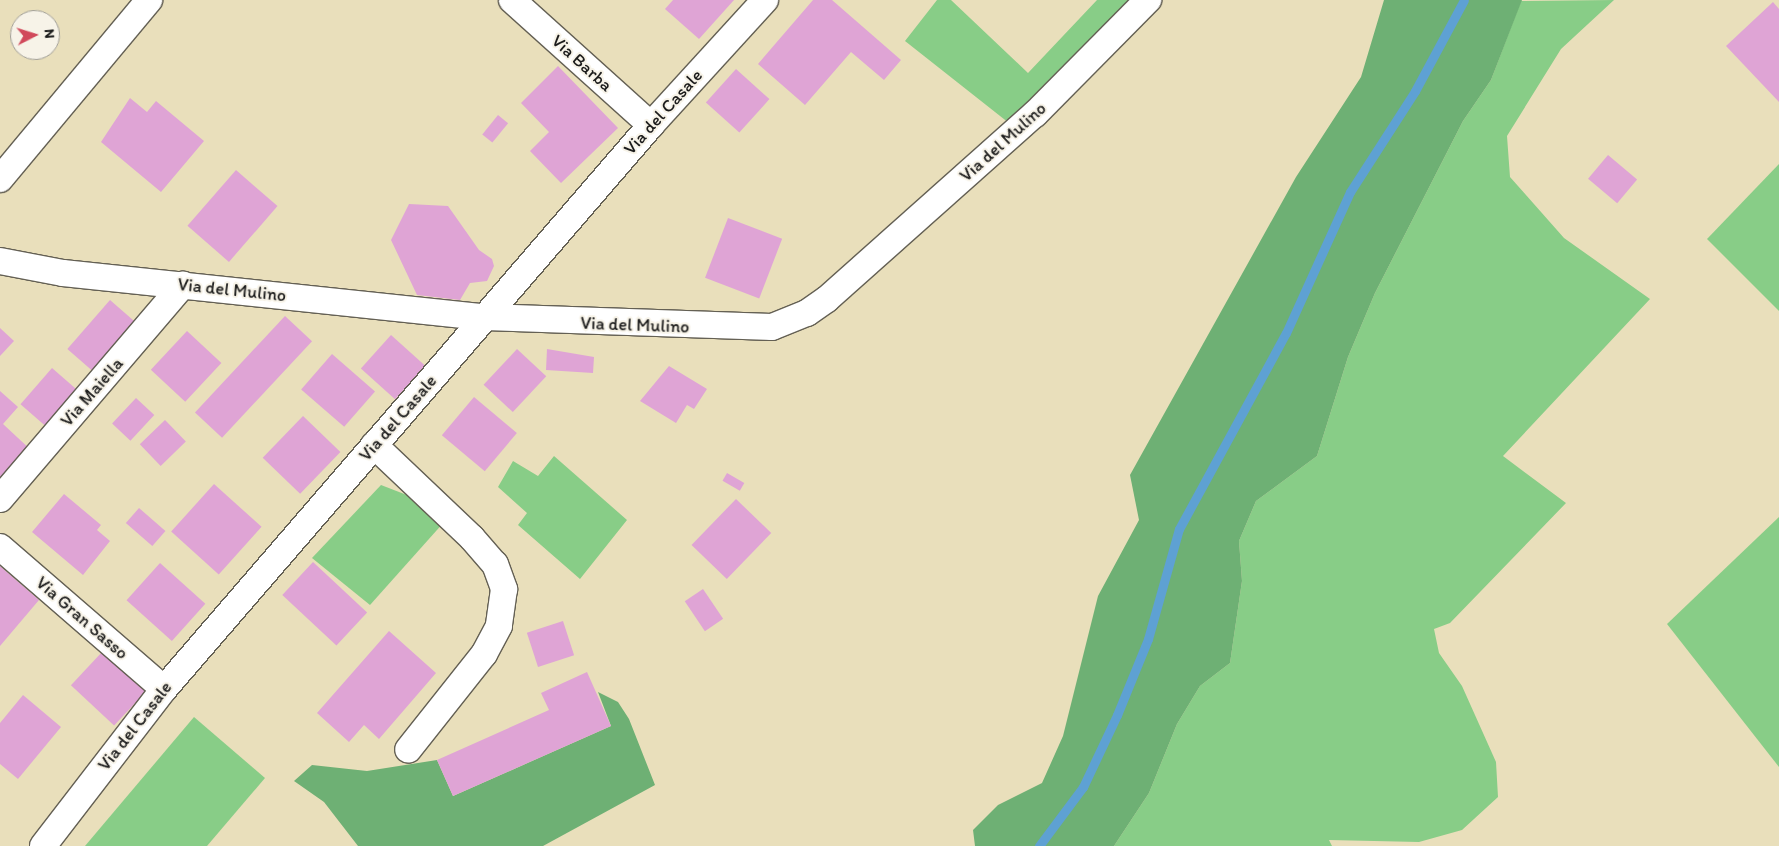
<!DOCTYPE html>
<html>
<head>
<meta charset="utf-8">
<style>
	body { margin:0 }
	#map { position:relative; width:1779px; height:846px; overflow:hidden; background:#e9dfbb; font-family:Itim,sans-serif }
	div>[style] { position:absolute }
	.green>* { inset:0; background:#88cd87 }
	.forest>* { inset:0; background:#6eb074 }
	.stream>* { height:9px; margin:-4.5px; padding:0 4.5px; transform-origin:4.5px; border-radius:4.5px; background:#5ea1d3 }
	.building>* { inset:0; background:#dfa4d5; transform-origin:0 0 }
	.roads { filter:drop-shadow(1px 0 #646054) drop-shadow(-1px 0 #646054) drop-shadow(0 1px #646054) drop-shadow(0 -1px #646054) }
	.minor>* { height:26px; margin:-13px; padding:0 13px; transform-origin:13px; border-radius:13px; background:#fff }
	span { translate:-50% -50%; white-space:nowrap; text-align:center; line-height:1.15; -webkit-text-stroke:4px #f7f3e8; paint-order:stroke }
	.street-label { font-size:18px; color:#1c1c1c }
	.north { position:absolute; left:10px; top:10px; width:50px; height:50px; box-sizing:border-box; background:#f7f3e8; border:1px solid #9f9d96; border-radius:50%; rotate:85deg; font-size:14px; font-weight:700; line-height:20px; text-align:center; color:#1c1c1c }
	.north::after { content:''; display:block; margin:auto; width:18px; height:22px; background:#d1495b; clip-path:polygon(50% 0,100% 100%,50% 72%,0 100%) }
</style>
</head>
<body>
<div id="map">
	<div class="green">
		<div style="clip-path:polygon(937px 0,951px 0,1028px 73px,1097px 0,1142px 0,1014px 127px,905px 41px)"></div>
		<div style="clip-path:polygon(1614px 0,1561px 49px,1507px 136px,1510px 177px,1564px 238px,1650px 299px,1503px 456px,1566px 503px,1450px 623px,1434px 629px,1439px 653px,1462px 686px,1496px 762px,1498px 797px,1462px 830px,1419px 842px,1329px 840px,1332px 846px,1114px 846px,1149px 793px,1177px 724px,1200px 686px,1230px 663px,1242px 581px,1239px 541px,1256px 501px,1317px 456px,1348px 357px,1375px 293px,1463px 121px,1491px 80px,1521px 1px)"></div>
		<div style="clip-path:polygon(1779px 164px,1779px 311px,1707px 239px)"></div>
		<div style="clip-path:polygon(554px 456px,627px 520px,580px 579px,518px 525px,527px 513px,498px 487px,513px 461px,538px 476px)"></div>
		<div style="clip-path:polygon(381px 485px,430px 504px,445px 521px,370px 605px,312px 558px)"></div>
		<div style="clip-path:polygon(1779px 517px,1779px 767px,1667px 624px)"></div>
		<div style="clip-path:polygon(194px 717px,265px 778px,207px 846px,85px 846px)"></div>
	</div>
	<div class="forest">
		<div style="clip-path:polygon(1384px 0,1522px 0,1491px 80px,1463px 121px,1375px 293px,1348px 357px,1317px 456px,1256px 501px,1239px 541px,1242px 581px,1230px 663px,1200px 686px,1177px 724px,1149px 793px,1114px 846px,975px 846px,973px 830px,998px 805px,1042px 783px,1063px 736px,1098px 596px,1139px 520px,1130px 475px,1296px 177px,1361px 77px)"></div>
		<div style="clip-path:polygon(598px 692px,618px 702px,629px 719px,655px 785px,543px 846px,358px 846px,324px 802px,294px 781px,312px 765px,367px 771px,437px 760px,453px 796px,611px 726px)"></div>
	</div>
	<div class="stream">
		<div style="left:1039px;top:846px;width:74px;rotate:-53.3deg"></div>
		<div style="left:1083px;top:787px;width:80px;rotate:-64.7deg"></div>
		<div style="left:1117px;top:715px;width:82px;rotate:-67.8deg"></div>
		<div style="left:1148px;top:639px;width:114px;rotate:-74.3deg"></div>
		<div style="left:1179px;top:529px;width:223px;rotate:-61.4deg"></div>
		<div style="left:1286px;top:333px;width:155px;rotate:-65.6deg"></div>
		<div style="left:1350px;top:192px;width:120px;rotate:-57.2deg"></div>
		<div style="left:1415px;top:91px;width:103px;rotate:-61.7deg"></div>
	</div>
	<div class="building">
		<div style="clip-path:polygon(673px 0,734px 0,699px 39px,665px 9px)"></div>
		<div style="clip-path:polygon(813px 0,832px 0,901px 60px,884px 80px,851px 52px,805px 105px,758px 64px)"></div>
		<div style="clip-path:polygon(1773px 2px,1779px 9px,1779px 102px,1726px 46px)"></div>
		<div style="clip-path:polygon(558px 66px,618px 128px,561px 183px,530px 151px,549px 132px,521px 103px)"></div>
		<div style="left:736px;top:69px;width:45px;height:45px;rotate:42deg"></div>
		<div style="clip-path:polygon(130px 98px,147px 112px,156px 101px,204px 141px,161px 192px,101px 142px)"></div>
		<div style="left:498px;top:115px;width:13px;height:25px;rotate:39deg"></div>
		<div style="left:1608px;top:155px;width:38px;height:31px;rotate:40deg"></div>
		<div style="left:236px;top:170px;width:55px;height:74px;rotate:41deg"></div>
		<div style="clip-path:polygon(409px 204px,448px 206px,479px 250px,492px 259px,494px 266px,487px 281px,470px 283px,460px 300px,417px 295px,391px 240px)"></div>
		<div style="left:728px;top:218px;width:58px;height:64px;rotate:21deg"></div>
		<div style="left:110px;top:300px;width:38px;height:65px;rotate:41deg"></div>
		<div style="left:285px;top:316px;width:37px;height:132px;rotate:43deg"></div>
		<div style="clip-path:polygon(0 328px,14px 341px,0 356px)"></div>
		<div style="left:187px;top:331px;width:47px;height:53px;rotate:43deg"></div>
		<div style="left:391px;top:335px;width:46px;height:45px;rotate:42deg"></div>
		<div style="left:517px;top:349px;width:40px;height:49px;rotate:43deg"></div>
		<div style="clip-path:polygon(547px 349px,594px 357px,593px 373px,546px 370px)"></div>
		<div style="left:332px;top:354px;width:57px;height:47px;rotate:41deg"></div>
		<div style="clip-path:polygon(669px 366px,707px 389px,694px 409px,687px 405px,676px 423px,640px 401px)"></div>
		<div style="left:52px;top:368px;width:38px;height:48px;rotate:41deg"></div>
		<div style="clip-path:polygon(0 391px,18px 407px,3px 424px,32px 451px,0 487px)"></div>
		<div style="left:474px;top:397px;width:56px;height:50px;rotate:40deg"></div>
		<div style="left:136px;top:398px;width:25px;height:35px;rotate:43deg"></div>
		<div style="left:303px;top:416px;width:52px;height:58px;rotate:44deg"></div>
		<div style="left:165px;top:420px;width:30px;height:35px;rotate:46deg"></div>
		<div style="left:727px;top:473px;width:20px;height:9px;rotate:30deg"></div>
		<div style="left:214px;top:484px;width:64px;height:64px;rotate:42deg"></div>
		<div style="clip-path:polygon(64px 494px,101px 525px,97px 530px,110px 541px,83px 575px,32px 532px)"></div>
		<div style="left:736px;top:499px;width:49px;height:64px;rotate:44deg"></div>
		<div style="left:139px;top:508px;width:35px;height:20px;rotate:41deg"></div>
		<div style="left:313px;top:562px;width:74px;height:45px;rotate:43deg"></div>
		<div style="left:160px;top:563px;width:61px;height:50px;rotate:42deg"></div>
		<div style="clip-path:polygon(0 566px,39px 600px,0 646px)"></div>
		<div style="left:703px;top:589px;width:36px;height:22px;rotate:56deg"></div>
		<div style="left:563px;top:621px;width:36px;height:38px;rotate:72deg"></div>
		<div style="clip-path:polygon(389px 631px,436px 673px,379px 739px,364px 725px,349px 742px,317px 713px)"></div>
		<div style="left:103px;top:651px;width:59px;height:47px;rotate:43deg"></div>
		<div style="clip-path:polygon(587px 672px,611px 726px,453px 796px,437px 760px,549px 710px,541px 693px)"></div>
		<div style="clip-path:polygon(23px 695px,61px 727px,18px 779px,0 764px,0 723px)"></div>
	</div>
	<div class="roads">
		<div class="minor">
			<div style="left:512px;top:0;width:187px;rotate:42deg"></div>
			<div style="left:0;top:179px;width:233px;rotate:-50.2deg"></div>
			<div style="left:0;top:261px;width:64px;rotate:10.8deg"></div>
			<div style="left:63px;top:273px;width:424px;rotate:6deg"></div>
			<div style="left:485px;top:317px;width:287px;rotate:2deg"></div>
			<div style="left:772px;top:327px;width:38px;rotate:-22deg"></div>
			<div style="left:807px;top:313px;width:24px;rotate:-35deg"></div>
			<div style="left:827px;top:299px;width:278px;rotate:-41.7deg"></div>
			<div style="left:1035px;top:114px;width:161px;rotate:-45.3deg"></div>
			<div style="left:374px;top:445px;width:135px;rotate:43.5deg"></div>
			<div style="left:472px;top:538px;width:35px;rotate:49deg"></div>
			<div style="left:495px;top:564px;width:27px;rotate:70deg"></div>
			<div style="left:504px;top:589px;width:37px;rotate:98deg"></div>
			<div style="left:499px;top:626px;width:32px;rotate:118deg"></div>
			<div style="left:484px;top:654px;width:122px;rotate:128.4deg"></div>
			<div style="left:0;top:499px;width:282px;rotate:-49.5deg"></div>
			<div style="left:0;top:547px;width:217px;rotate:40.9deg"></div>
			<div style="left:43px;top:846px;width:198px;rotate:-52.4deg"></div>
			<div style="left:164px;top:689px;width:745px;rotate:-49.19deg"></div>
			<div style="left:651px;top:125px;width:169px;rotate:-47.6deg"></div>
		</div>
	</div>
	<div class="street-label">
		<span style="left:582px;top:63px;rotate:42deg">Via Barba</span>
		<span style="left:663px;top:112px;rotate:-48deg">Via del Casale</span>
		<span style="left:1003px;top:142px;rotate:-42deg">Via del Mulino</span>
		<span style="left:232px;top:290px;rotate:6deg">Via del Mulino</span>
		<span style="left:635px;top:325px;rotate:2deg">Via del Mulino</span>
		<span style="left:92px;top:392px;rotate:-49deg">Via Maiella</span>
		<span style="left:398px;top:418px;rotate:-49deg">Via del Casale</span>
		<span style="left:82px;top:618px;rotate:41deg">Via Gran Sasso</span>
		<span style="left:135px;top:726px;rotate:-52deg">Via del Casale</span>
	</div>
	<div class="north">N</div>
</div>
</body>
</html>
